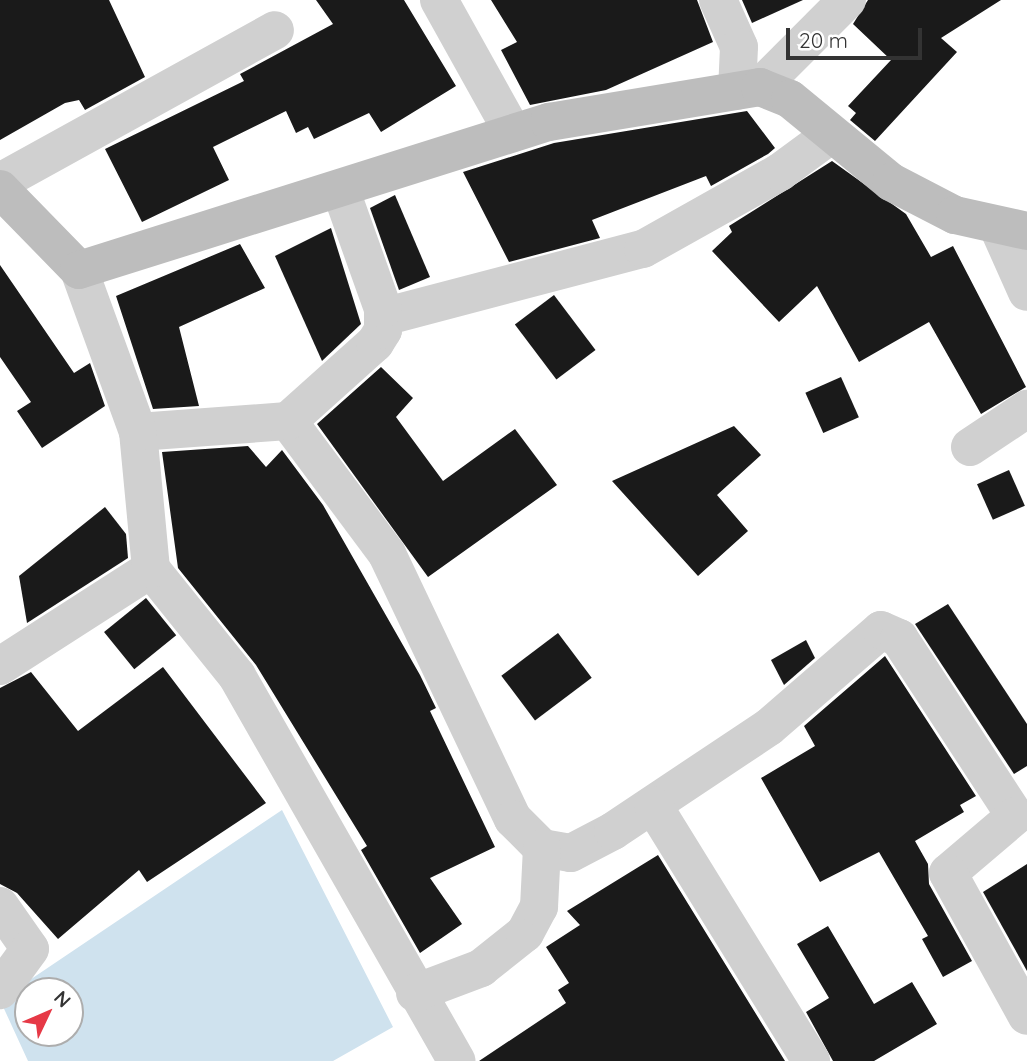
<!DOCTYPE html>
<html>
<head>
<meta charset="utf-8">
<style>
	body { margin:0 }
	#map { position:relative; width:1027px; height:1061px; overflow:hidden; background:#fff; font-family:Quicksand,sans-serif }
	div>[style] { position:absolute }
	.water>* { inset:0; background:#cfe2ee }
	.building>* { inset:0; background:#1a1a1a; transform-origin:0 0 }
	.street>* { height:38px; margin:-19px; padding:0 19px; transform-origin:19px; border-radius:19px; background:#d0d0d0 }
	.secondary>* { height:38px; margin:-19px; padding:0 19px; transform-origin:19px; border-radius:19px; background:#bdbdbd }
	span { translate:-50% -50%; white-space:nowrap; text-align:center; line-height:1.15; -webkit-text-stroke:7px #fff; paint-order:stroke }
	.north { position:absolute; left:14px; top:977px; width:70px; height:70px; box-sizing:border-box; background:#fff; border:2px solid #adadad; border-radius:50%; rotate:46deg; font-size:19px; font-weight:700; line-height:28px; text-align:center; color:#333 }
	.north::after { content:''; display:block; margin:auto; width:24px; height:32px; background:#e63946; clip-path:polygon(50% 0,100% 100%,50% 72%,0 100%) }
	.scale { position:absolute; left:786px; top:28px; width:136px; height:32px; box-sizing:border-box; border:4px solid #333; border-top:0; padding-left:9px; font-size:21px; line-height:24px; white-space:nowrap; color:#333; -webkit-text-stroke:5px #fff; paint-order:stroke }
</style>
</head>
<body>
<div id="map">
	<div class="water">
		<div style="clip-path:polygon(evenodd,282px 810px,393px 1027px,333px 1061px,28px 1061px,0 1000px,282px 810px,28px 991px,70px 991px,70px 1033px,28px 1033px,28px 991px)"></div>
	</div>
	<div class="building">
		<div style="clip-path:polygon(0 0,109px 0,145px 77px,85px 110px,79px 100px,65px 103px,0 140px)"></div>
		<div style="clip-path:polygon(316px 0,404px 0,456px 86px,381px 132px,369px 113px,314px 139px,308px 127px,296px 133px,286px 111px,213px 147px,229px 180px,142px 222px,105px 149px,244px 81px,240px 74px,333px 24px)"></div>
		<div style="clip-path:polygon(491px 0,697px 0,713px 42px,606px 90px,530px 105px,501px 50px,517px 42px)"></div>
		<div style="clip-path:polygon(742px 0,803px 0,752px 23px)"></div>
		<div style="clip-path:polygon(868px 0,1001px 0,941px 38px,957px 52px,875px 141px,850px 120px,856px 113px,848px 106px,891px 60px,853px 24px)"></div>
		<div style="clip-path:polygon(747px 111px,775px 148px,768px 154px,711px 186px,706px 176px,592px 220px,600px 238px,509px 262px,463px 172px,554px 143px)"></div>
		<div style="clip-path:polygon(832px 161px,906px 214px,931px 257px,953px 246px,1026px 387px,981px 414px,929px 322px,859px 362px,817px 286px,779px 322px,712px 251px,732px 232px,729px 226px)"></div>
		<div style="clip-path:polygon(395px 195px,430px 277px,399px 290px,370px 208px)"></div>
		<div style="clip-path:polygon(331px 228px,361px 324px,322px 361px,275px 256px)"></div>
		<div style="clip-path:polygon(240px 244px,265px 288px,179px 327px,199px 406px,153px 409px,116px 296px)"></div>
		<div style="clip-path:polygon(0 265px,74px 373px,90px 363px,105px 406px,42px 448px,17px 411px,31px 402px,0 357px)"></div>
		<div style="left:554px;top:295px;width:69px;height:49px;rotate:53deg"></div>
		<div style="clip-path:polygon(381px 367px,413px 398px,396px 417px,443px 481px,515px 429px,557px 485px,428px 577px,317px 424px)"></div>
		<div style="left:841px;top:377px;width:44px;height:39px;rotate:66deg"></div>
		<div style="clip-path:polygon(734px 426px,761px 455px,717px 495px,748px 531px,698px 576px,612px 481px)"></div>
		<div style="clip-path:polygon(248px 446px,266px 467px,282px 450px,323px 505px,420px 675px,436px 708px,430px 711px,495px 847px,430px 878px,462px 924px,420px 953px,361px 850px,367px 846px,256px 665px,178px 568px,162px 452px)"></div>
		<div style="left:1009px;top:470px;width:39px;height:35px;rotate:66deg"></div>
		<div style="clip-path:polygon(105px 507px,126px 534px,128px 558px,27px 623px,19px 576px)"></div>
		<div style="left:146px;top:598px;width:48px;height:54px;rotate:51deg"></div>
		<div style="clip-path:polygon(948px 604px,1027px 724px,1027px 766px,1014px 774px,915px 624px)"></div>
		<div style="left:558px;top:633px;width:56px;height:71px;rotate:53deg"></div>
		<div style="clip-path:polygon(806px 640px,815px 658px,784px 685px,771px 660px)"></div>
		<div style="clip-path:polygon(885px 656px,976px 796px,960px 805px,964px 812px,915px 841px,928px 864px,929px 884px,972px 961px,943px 977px,922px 939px,928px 936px,879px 852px,820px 882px,761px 778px,815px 746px,804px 726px)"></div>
		<div style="clip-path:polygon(163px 667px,266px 803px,147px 882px,139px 870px,58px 939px,17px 893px,0 884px,0 688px,31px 672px,78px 731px)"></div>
		<div style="clip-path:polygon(658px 855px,785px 1061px,479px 1061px,566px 1003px,558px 990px,569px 983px,546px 947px,580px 925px,567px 911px)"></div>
		<div style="clip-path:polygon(1027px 864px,1027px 971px,983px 892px)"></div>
		<div style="clip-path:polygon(828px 926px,874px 1004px,912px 982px,937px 1024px,874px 1061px,833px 1061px,806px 1012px,829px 998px,797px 944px)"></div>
	</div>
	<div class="street">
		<div style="left:439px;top:0;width:152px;rotate:60.9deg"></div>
		<div style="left:718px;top:0;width:51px;rotate:65.9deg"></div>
		<div style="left:739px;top:47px;width:44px;rotate:92.6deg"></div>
		<div style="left:760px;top:87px;width:123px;rotate:-45deg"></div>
		<div style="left:0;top:182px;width:314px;rotate:-28.9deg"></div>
		<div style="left:998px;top:227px;width:71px;rotate:66deg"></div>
		<div style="left:383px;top:317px;width:269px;rotate:-14.7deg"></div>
		<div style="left:643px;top:249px;width:157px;rotate:-29.3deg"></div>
		<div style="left:780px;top:172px;width:64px;rotate:-36.2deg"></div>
		<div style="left:288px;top:421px;width:166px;rotate:53.3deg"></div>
		<div style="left:387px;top:554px;width:293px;rotate:64.6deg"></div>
		<div style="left:513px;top:819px;width:41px;rotate:45deg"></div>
		<div style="left:542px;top:848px;width:29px;rotate:10deg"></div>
		<div style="left:571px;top:853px;width:47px;rotate:-27.6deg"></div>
		<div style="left:613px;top:831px;width:187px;rotate:-33.7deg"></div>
		<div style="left:769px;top:727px;width:148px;rotate:-40.9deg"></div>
		<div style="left:881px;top:630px;width:20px;rotate:24deg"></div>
		<div style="left:899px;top:638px;width:212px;rotate:56.9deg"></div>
		<div style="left:1015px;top:816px;width:88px;rotate:139.6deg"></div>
		<div style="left:948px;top:873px;width:163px;rotate:61.1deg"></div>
		<div style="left:138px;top:432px;width:150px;rotate:-4.2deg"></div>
		<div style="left:288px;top:421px;width:117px;rotate:-41.9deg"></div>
		<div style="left:375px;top:343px;width:15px;rotate:-58deg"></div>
		<div style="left:383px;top:330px;width:21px;rotate:-90deg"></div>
		<div style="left:383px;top:309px;width:128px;rotate:-109.6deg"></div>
		<div style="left:970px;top:447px;width:69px;rotate:-33.7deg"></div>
		<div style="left:151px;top:569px;width:137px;rotate:51.2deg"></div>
		<div style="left:237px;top:676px;width:443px;rotate:60.3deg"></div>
		<div style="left:0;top:666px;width:179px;rotate:-32.7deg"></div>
		<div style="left:151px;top:569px;width:138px;rotate:-95.4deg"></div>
		<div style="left:138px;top:432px;width:172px;rotate:-110deg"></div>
		<div style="left:653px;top:805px;width:301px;rotate:58.3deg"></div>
		<div style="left:0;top:906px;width:52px;rotate:55.1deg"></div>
		<div style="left:30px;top:949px;width:51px;rotate:126.2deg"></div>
		<div style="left:415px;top:993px;width:71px;rotate:-20.7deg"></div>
		<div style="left:481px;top:968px;width:56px;rotate:-38.5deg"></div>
		<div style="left:525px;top:933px;width:30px;rotate:-62deg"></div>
		<div style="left:539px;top:907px;width:59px;rotate:-87.1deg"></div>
	</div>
	<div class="secondary">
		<div style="left:0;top:189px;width:113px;rotate:45.7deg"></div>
		<div style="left:79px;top:270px;width:493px;rotate:-17.5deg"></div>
		<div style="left:549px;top:122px;width:214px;rotate:-9.4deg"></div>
		<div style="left:760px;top:87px;width:32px;rotate:22deg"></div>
		<div style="left:790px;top:99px;width:131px;rotate:39.4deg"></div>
		<div style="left:891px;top:182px;width:72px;rotate:27.3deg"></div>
		<div style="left:955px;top:215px;width:74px;rotate:12.5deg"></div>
	</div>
	<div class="north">N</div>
	<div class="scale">20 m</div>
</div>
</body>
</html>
